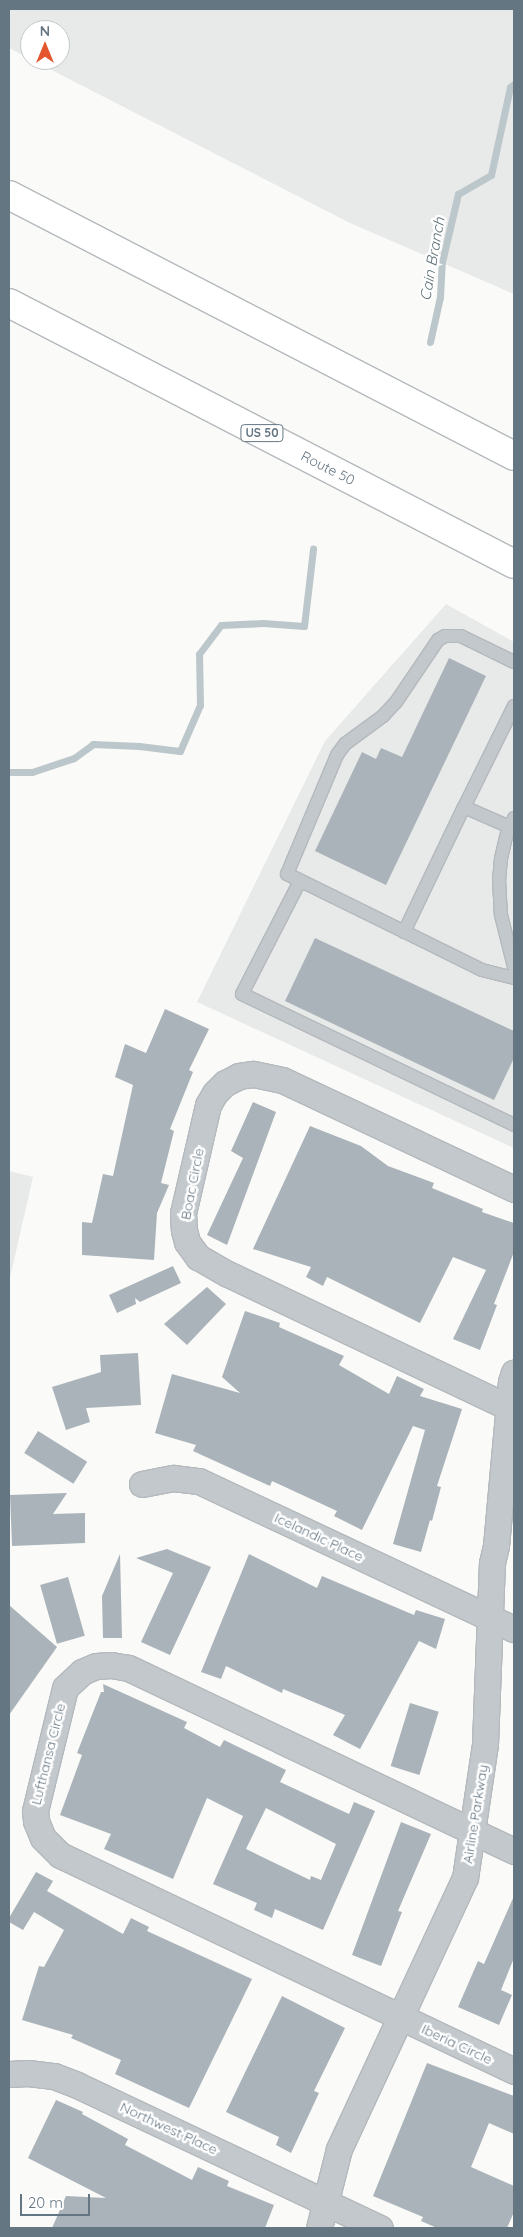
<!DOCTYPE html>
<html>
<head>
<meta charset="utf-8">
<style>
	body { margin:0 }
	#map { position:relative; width:523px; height:2237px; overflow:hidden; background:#fafaf8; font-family:Quicksand,sans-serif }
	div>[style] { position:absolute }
	.built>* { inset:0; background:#e8e9e9 }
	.stream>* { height:7px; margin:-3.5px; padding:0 3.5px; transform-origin:3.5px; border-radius:3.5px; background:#bbc7cb }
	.building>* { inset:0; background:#aab3b9; transform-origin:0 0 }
	.roads { filter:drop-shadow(1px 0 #b4b9bd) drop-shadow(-1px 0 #b4b9bd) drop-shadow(0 1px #b4b9bd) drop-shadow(0 -1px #b4b9bd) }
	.service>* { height:12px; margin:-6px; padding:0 6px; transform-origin:6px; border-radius:6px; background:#c3c8cc }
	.minor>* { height:25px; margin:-12.5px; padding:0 12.5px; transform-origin:12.5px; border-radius:12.5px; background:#c3c8cc }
	.trunk>* { height:28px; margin:-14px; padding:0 14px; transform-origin:14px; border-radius:14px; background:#fff }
	span { translate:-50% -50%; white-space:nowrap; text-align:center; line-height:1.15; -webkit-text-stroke:5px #fff; paint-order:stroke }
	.shield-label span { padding:1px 4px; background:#fff; border:1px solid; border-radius:4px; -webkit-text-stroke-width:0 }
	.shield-label { font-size:12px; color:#657683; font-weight:700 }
	.street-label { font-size:14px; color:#657683 }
	.water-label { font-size:15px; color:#60757c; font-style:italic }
	.frame { position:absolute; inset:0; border:10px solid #657683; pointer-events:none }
	.north { position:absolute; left:20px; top:20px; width:50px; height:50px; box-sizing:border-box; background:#fff; border:1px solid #c1c8cd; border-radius:50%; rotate:0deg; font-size:14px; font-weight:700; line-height:20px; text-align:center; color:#657683 }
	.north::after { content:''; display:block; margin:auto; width:18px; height:22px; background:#e4572e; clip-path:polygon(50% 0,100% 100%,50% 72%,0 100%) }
	.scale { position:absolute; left:20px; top:2194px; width:70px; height:22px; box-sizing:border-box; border:2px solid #657683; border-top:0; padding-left:6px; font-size:15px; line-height:18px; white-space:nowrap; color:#657683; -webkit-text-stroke:4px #fff; paint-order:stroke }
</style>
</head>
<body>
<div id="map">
	<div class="built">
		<div style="clip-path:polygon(9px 9px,514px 9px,514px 294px,350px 223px,32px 60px,60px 60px,60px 30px,30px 30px,30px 59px,9px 48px)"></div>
		<div style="clip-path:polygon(446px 604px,514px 642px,514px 1148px,197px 1002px,325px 741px)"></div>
		<div style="clip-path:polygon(9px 1171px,33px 1177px,9px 1282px)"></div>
	</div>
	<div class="stream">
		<div style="left:430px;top:342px;width:46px;rotate:-77.5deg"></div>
		<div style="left:440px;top:297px;width:35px;rotate:-87deg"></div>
		<div style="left:442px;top:262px;width:70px;rotate:-76.8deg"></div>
		<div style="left:458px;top:194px;width:38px;rotate:-30deg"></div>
		<div style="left:491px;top:175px;width:90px;rotate:-77.8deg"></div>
		<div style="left:510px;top:87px;width:5px;rotate:-37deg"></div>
		<div style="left:9px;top:772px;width:23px"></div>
		<div style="left:32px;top:772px;width:44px;rotate:-18.4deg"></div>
		<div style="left:74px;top:758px;width:24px;rotate:-36deg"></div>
		<div style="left:93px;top:744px;width:46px;rotate:2.5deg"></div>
		<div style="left:139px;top:746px;width:41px;rotate:7deg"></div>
		<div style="left:180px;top:751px;width:50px;rotate:-66.5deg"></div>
		<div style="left:200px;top:705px;width:51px;rotate:-91.1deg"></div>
		<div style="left:199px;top:654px;width:36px;rotate:-53deg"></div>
		<div style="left:221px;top:625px;width:42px;rotate:-2.7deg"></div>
		<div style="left:263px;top:623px;width:41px;rotate:4.2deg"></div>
		<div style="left:304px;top:626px;width:78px;rotate:-83.3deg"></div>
	</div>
	<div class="building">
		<div style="clip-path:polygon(449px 658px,486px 676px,386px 885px,315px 851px,362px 752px,376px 759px,381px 748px,402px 757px)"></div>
		<div style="clip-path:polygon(315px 938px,514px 1031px,514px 1058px,494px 1100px,285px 1001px)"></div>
		<div style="clip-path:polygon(165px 1009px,209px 1029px,189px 1070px,193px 1072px,170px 1129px,174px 1131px,161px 1183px,169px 1185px,157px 1213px,154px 1260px,82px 1255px,82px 1222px,92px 1223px,103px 1174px,113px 1176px,133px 1085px,115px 1077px,125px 1044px,146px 1053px)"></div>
		<div style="clip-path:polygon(253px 1102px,276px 1112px,227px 1245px,207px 1235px,243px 1158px,231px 1151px)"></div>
		<div style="clip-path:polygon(310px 1126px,361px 1146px,388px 1166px,434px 1183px,432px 1188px,483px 1209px,482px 1212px,514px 1223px,514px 1252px,494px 1304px,497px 1305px,480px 1350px,453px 1339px,486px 1270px,453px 1257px,420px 1323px,327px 1277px,323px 1286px,306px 1277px,311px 1267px,253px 1249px)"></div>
		<div style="clip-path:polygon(173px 1266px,181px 1283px,140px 1302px,135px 1298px,136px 1304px,117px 1313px,109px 1295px)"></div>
		<div style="clip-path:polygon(207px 1287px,226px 1304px,187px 1345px,164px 1324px)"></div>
		<div style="clip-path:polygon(245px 1311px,280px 1323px,279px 1327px,344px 1356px,339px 1365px,389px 1394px,397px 1376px,424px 1389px,420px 1396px,462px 1409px,437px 1486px,441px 1487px,432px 1521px,430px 1520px,421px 1552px,393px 1544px,425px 1430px,413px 1426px,362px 1530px,334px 1516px,337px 1511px,272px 1481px,270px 1486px,193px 1451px,196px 1445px,155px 1433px,172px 1374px,240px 1393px,222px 1377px)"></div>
		<div style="clip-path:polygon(138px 1353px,141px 1405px,86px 1408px,90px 1422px,66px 1430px,52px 1387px,101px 1372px,100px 1355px)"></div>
		<div style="left:38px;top:1431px;width:58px;height:26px;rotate:32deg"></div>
		<div style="clip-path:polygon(67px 1493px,53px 1514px,85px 1513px,85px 1543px,12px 1546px,10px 1495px)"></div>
		<div style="clip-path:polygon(167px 1549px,211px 1567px,170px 1655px,141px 1642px,173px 1573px,136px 1558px)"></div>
		<div style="clip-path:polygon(120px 1554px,122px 1638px,103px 1638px,102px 1596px)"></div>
		<div style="clip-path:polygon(249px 1554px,317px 1588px,322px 1576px,414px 1615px,416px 1610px,445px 1619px,436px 1649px,419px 1641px,360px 1749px,333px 1735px,345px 1715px,283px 1689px,282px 1693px,226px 1666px,221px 1679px,201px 1672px)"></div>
		<div style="left:68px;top:1577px;width:61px;height:29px;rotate:74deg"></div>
		<div style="clip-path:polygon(9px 1605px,57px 1647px,9px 1715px)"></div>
		<div style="clip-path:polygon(evenodd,103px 1684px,187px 1722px,184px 1728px,220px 1747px,224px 1740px,286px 1770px,280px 1782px,349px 1814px,354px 1802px,375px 1811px,323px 1930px,275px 1909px,272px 1918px,254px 1910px,257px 1903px,213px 1884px,243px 1816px,207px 1798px,173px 1879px,104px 1849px,111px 1834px,60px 1815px,82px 1755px,77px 1753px,101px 1692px,104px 1692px,103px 1684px,266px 1808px,336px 1844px,321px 1880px,311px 1876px,310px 1880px,246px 1849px,266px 1808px)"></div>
		<div style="left:410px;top:1703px;width:30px;height:66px;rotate:17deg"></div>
		<div style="clip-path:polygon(401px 1822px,431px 1834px,398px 1911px,402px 1912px,381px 1966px,352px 1955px)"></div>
		<div style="clip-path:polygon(36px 1872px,53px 1881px,47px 1891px,123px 1934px,131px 1918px,149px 1927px,147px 1931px,252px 1979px,189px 2108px,115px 2074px,121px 2060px,71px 2038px,73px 2035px,22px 2020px,39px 1966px,44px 1967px,64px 1930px,34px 1912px,23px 1930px,9px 1922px,9px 1918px)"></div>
		<div style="clip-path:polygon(514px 1896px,514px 1958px,501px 1990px,512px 1995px,499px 2025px,458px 2007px,478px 1961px,484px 1964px)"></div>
		<div style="clip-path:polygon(282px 1996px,345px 2028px,314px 2091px,319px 2093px,291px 2153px,276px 2145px,279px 2137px,226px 2112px)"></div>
		<div style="clip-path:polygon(427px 2063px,514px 2096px,514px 2134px,489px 2123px,471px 2167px,514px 2186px,514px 2212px,507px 2228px,437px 2228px,421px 2221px,423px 2217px,373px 2196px)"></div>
		<div style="clip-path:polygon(56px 2100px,83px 2112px,82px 2114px,128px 2139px,125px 2145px,192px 2180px,198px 2167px,229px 2181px,227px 2186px,274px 2205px,265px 2228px,52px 2228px,66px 2196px,106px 2198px,28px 2158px)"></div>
	</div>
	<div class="roads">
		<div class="service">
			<div style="left:514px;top:662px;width:59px;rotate:-153.9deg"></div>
			<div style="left:461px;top:636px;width:16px;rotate:180deg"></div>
			<div style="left:445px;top:636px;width:8px;rotate:150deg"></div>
			<div style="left:438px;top:640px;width:75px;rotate:124.1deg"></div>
			<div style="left:396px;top:702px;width:19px;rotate:133deg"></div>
			<div style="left:383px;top:716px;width:47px;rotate:143.6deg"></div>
			<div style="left:345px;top:744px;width:14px;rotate:126deg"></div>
			<div style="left:337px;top:755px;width:129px;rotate:112.8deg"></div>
			<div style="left:287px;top:874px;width:217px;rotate:26.2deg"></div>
			<div style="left:482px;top:970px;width:33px;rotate:14deg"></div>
			<div style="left:514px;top:706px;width:113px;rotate:116.3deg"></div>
			<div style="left:464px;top:807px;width:55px;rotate:23.7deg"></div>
			<div style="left:514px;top:818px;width:21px;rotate:113deg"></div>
			<div style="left:506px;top:837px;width:22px;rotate:103deg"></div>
			<div style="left:501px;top:858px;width:21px;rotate:95deg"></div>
			<div style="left:499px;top:879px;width:36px;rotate:87deg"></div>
			<div style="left:501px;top:915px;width:54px;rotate:76deg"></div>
			<div style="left:300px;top:881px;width:127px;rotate:117.2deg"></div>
			<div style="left:242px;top:994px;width:302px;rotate:25.7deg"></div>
			<div style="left:404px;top:932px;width:139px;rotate:-64.4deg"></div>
		</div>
		<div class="minor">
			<div style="left:514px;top:1189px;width:256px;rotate:-154.8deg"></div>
			<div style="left:282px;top:1080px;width:30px;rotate:-168deg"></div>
			<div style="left:253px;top:1074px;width:14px;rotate:172deg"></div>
			<div style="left:239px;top:1076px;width:16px;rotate:153deg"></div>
			<div style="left:225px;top:1083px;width:14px;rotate:135deg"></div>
			<div style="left:215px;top:1093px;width:14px;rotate:120deg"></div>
			<div style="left:208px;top:1105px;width:111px;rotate:103deg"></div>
			<div style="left:183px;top:1213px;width:17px;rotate:87deg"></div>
			<div style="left:184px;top:1230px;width:12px;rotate:76deg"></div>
			<div style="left:187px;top:1242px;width:19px;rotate:54deg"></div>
			<div style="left:198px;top:1257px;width:34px;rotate:30deg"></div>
			<div style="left:228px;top:1274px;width:317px;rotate:25.4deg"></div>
			<div style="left:142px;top:1484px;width:32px;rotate:-11deg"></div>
			<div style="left:173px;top:1478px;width:26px;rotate:7deg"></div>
			<div style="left:199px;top:1481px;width:348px;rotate:25.2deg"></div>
			<div style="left:514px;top:1851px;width:427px;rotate:-154.6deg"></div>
			<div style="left:128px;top:1668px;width:17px;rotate:-170deg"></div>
			<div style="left:111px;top:1665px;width:15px;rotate:176deg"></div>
			<div style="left:96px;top:1666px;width:15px;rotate:157deg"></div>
			<div style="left:82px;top:1672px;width:23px;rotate:137deg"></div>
			<div style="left:65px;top:1688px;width:127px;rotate:103.7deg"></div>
			<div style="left:35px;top:1811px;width:10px;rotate:84deg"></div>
			<div style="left:36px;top:1821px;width:18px;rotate:68deg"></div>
			<div style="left:43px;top:1838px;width:24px;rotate:45deg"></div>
			<div style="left:60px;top:1855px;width:503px;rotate:25.44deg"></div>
			<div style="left:9px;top:2074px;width:19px;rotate:-3deg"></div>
			<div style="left:28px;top:2073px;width:26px;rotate:7deg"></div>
			<div style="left:54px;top:2076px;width:25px;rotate:21deg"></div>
			<div style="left:77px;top:2085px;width:335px;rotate:25.3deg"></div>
			<div style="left:319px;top:2228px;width:81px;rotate:-75.8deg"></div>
			<div style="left:339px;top:2149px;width:299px;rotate:-65.1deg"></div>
			<div style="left:465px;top:1878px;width:135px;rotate:-81.5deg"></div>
			<div style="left:485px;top:1744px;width:181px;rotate:-87.8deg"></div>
			<div style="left:492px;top:1563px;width:17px;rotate:-77deg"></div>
			<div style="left:496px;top:1546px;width:165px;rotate:-84.8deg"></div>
			<div style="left:511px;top:1382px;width:10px;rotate:-73deg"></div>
		</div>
		<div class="trunk">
			<div style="left:9px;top:195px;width:568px;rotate:27.33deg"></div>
			<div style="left:9px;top:303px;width:568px;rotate:27.33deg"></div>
		</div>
	</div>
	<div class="shield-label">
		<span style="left:262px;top:433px">US 50</span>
	</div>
	<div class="street-label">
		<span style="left:328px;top:468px;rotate:27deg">Route 50</span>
		<span style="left:192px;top:1184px;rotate:-79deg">Boac Circle</span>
		<span style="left:319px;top:1537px;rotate:25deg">Icelandic Place</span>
		<span style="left:48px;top:1754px;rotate:-76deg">Lufthansa Circle</span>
		<span style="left:475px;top:1814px;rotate:-81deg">Airline Parkway</span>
		<span style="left:457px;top:2044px;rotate:25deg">Iberia Circle</span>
		<span style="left:169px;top:2128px;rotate:25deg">Northwest Place</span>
	</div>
	<div class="water-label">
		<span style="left:432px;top:259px;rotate:-80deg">Cain Branch</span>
	</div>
	<div class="frame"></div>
	<div class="north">N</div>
	<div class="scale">20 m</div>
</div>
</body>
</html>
